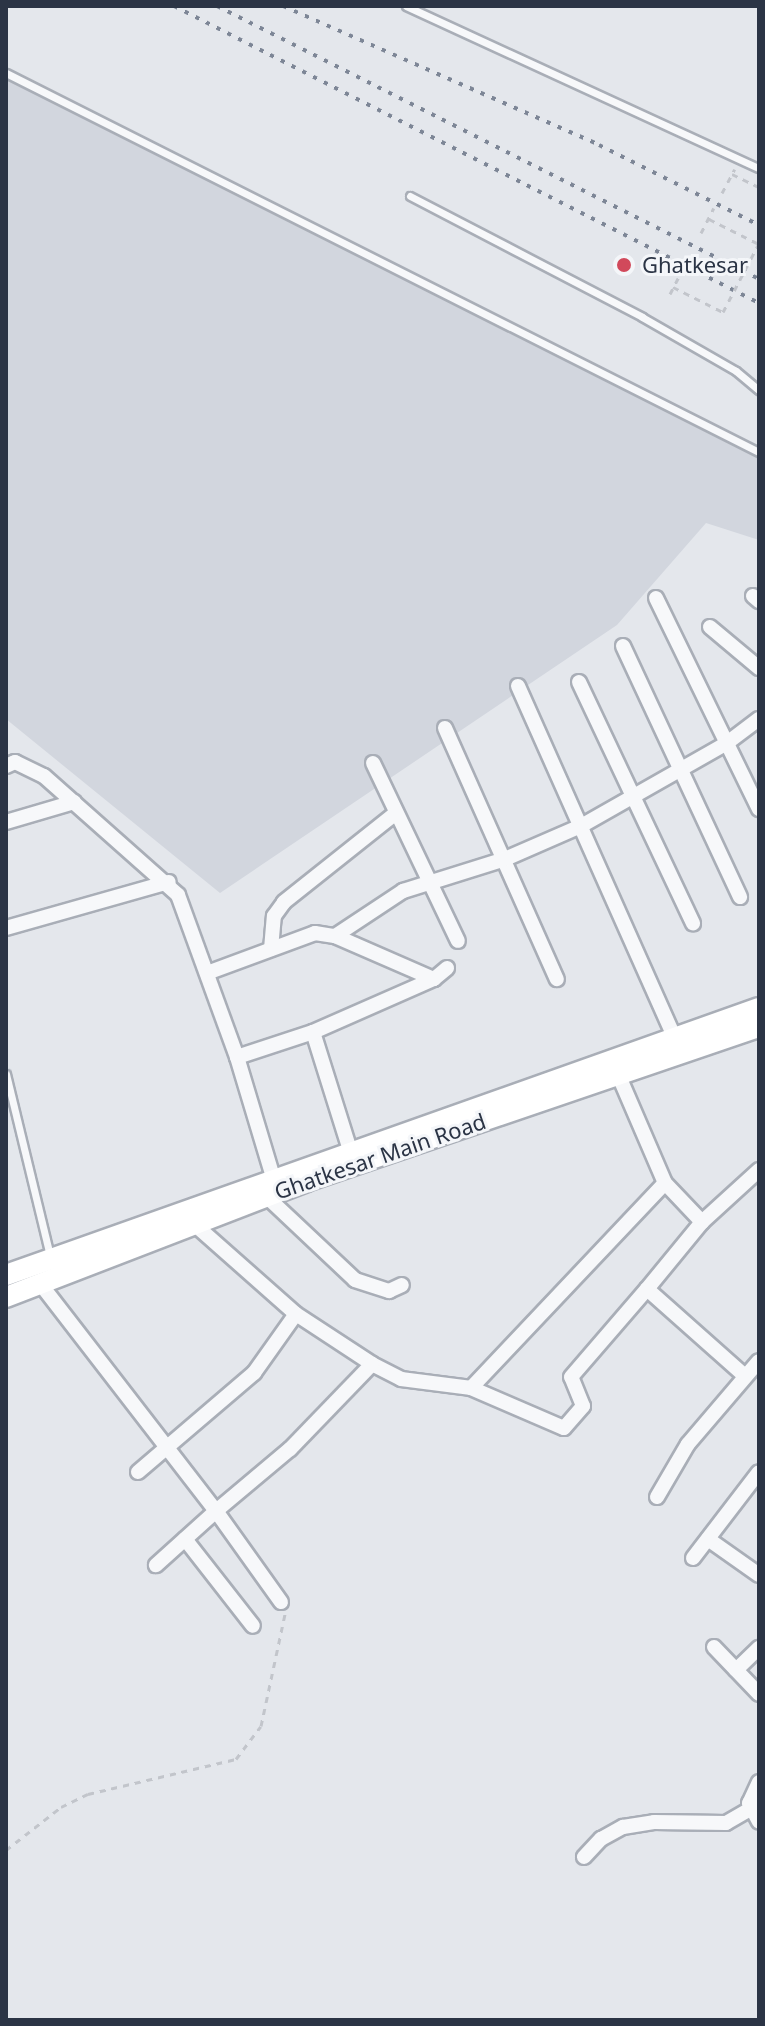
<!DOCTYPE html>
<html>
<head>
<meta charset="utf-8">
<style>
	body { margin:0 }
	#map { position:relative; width:765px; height:2026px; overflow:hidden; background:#e4e7ec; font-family:"Noto Sans",sans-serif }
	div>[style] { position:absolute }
	.built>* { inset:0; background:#d2d6de }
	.path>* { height:3px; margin-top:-1.5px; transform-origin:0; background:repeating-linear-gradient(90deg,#c2c5cb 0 6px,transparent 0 12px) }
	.roads { filter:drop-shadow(2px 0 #a9aeb7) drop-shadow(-2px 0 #a9aeb7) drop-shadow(0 2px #a9aeb7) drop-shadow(0 -2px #a9aeb7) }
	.lane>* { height:7px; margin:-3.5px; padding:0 3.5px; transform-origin:3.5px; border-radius:3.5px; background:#f7f8fa }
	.street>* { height:14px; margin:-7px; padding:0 7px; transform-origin:7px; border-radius:7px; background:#f7f8fa }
	.secondary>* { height:20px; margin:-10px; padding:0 10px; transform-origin:10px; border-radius:10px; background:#fff }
	.rail>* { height:4px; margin-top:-2px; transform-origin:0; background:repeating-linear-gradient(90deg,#7d8696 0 4px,transparent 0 12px) }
	.path-bridge>* { height:3px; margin-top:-1.5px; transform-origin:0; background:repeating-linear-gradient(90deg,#c2c5cb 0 6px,transparent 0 12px) }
	.dots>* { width:22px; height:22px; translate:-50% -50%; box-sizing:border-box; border:4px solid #f4f6f9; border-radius:50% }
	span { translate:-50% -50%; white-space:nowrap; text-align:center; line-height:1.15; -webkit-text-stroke:6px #f4f6f9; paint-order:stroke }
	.poi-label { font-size:22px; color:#2b3445 }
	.left { translate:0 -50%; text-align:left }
	.street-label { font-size:22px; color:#2b3445 }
	.frame { position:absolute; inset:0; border:8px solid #2b3445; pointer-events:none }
</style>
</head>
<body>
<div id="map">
	<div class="built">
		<div style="clip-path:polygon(6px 77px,759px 455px,759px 540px,706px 523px,617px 625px,220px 893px,6px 719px)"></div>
	</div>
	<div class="path">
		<div style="left:732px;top:174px;width:30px;rotate:26deg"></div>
		<div style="left:722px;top:193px;width:27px;rotate:-62deg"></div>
		<div style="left:709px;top:219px;width:56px;rotate:26.6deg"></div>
		<div style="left:701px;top:233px;width:28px;rotate:-63deg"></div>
		<div style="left:673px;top:287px;width:56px;rotate:26.6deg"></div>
		<div style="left:670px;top:294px;width:18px;rotate:-63deg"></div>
		<div style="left:6px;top:1850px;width:70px;rotate:-38deg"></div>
		<div style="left:61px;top:1807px;width:30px;rotate:-26deg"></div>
		<div style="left:88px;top:1794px;width:152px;rotate:-13.3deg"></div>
		<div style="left:236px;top:1759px;width:41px;rotate:-52.9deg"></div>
		<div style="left:261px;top:1726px;width:115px;rotate:-77.9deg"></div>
	</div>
	<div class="roads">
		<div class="lane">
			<div style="left:406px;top:6px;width:388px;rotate:24.7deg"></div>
			<div style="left:6px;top:73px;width:843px;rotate:26.72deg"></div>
			<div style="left:410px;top:196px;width:262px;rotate:27.5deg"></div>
			<div style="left:642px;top:317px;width:108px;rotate:29.9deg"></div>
			<div style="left:736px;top:371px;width:30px;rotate:40deg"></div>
			<div style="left:6px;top:1074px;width:187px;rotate:76.4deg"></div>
		</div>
		<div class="street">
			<div style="left:753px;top:596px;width:8px;rotate:40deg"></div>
			<div style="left:656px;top:598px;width:235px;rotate:64deg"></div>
			<div style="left:710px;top:627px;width:64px;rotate:39.9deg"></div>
			<div style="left:623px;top:646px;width:277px;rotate:65deg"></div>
			<div style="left:579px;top:682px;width:267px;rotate:64.7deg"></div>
			<div style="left:518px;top:686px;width:386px;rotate:66deg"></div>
			<div style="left:445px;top:728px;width:275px;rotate:66deg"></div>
			<div style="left:373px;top:763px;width:197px;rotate:64.5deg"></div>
			<div style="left:6px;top:766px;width:10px;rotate:-24deg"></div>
			<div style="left:15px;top:762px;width:32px;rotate:26deg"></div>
			<div style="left:44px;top:776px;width:179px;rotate:41.6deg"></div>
			<div style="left:178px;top:895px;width:172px;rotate:70deg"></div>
			<div style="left:237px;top:1057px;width:125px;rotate:73.3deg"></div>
			<div style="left:6px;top:822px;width:71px;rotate:-16.4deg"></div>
			<div style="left:6px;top:928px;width:169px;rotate:-15.8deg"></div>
			<div style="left:335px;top:936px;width:108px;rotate:23.5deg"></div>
			<div style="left:271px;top:949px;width:33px;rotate:-85deg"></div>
			<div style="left:274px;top:916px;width:17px;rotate:-54deg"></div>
			<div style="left:284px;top:902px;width:143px;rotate:-38.5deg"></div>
			<div style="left:207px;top:973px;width:115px;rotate:-20.3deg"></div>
			<div style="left:315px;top:933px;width:20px;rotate:9deg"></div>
			<div style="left:335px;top:936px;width:82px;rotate:-33.5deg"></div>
			<div style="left:403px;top:891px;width:107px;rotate:-17.4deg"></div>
			<div style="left:505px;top:859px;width:83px;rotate:-23.5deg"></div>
			<div style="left:581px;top:826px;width:168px;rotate:-29.6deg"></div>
			<div style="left:727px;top:743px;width:40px;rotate:-37deg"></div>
			<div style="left:313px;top:1032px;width:124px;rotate:72.6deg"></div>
			<div style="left:237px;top:1057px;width:80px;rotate:-18.2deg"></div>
			<div style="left:313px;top:1032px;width:132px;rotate:-23.7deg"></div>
			<div style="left:434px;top:979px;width:17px;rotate:-40deg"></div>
			<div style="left:618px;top:1074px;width:119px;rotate:66.7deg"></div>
			<div style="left:665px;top:1183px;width:54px;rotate:46.5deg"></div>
			<div style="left:702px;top:1222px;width:77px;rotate:-42.4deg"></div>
			<div style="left:266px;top:1196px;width:122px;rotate:43.3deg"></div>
			<div style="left:355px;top:1280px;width:36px;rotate:18deg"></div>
			<div style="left:389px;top:1291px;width:14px;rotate:-25deg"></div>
			<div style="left:702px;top:1222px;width:87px;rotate:129.4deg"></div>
			<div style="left:647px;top:1289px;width:131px;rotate:41.6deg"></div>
			<div style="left:193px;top:1223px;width:137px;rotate:41.5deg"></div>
			<div style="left:296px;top:1314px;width:91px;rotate:33.3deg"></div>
			<div style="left:372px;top:1364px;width:33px;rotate:27deg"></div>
			<div style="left:401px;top:1379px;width:71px;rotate:7.3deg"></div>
			<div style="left:471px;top:1388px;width:101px;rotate:23.3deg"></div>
			<div style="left:564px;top:1428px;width:29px;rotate:-49deg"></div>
			<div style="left:583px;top:1406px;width:31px;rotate:-112deg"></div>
			<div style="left:571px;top:1377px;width:116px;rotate:-49.2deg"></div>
			<div style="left:39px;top:1282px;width:289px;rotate:52.3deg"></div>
			<div style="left:216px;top:1511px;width:81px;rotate:138deg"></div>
			<div style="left:471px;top:1388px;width:282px;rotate:-46.6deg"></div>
			<div style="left:138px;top:1472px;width:153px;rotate:-40.5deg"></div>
			<div style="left:254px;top:1373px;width:72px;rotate:-54.6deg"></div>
			<div style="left:657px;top:1497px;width:61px;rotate:-59.7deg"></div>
			<div style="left:688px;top:1444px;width:109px;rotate:-49.5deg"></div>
			<div style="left:185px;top:1539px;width:110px;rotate:52deg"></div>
			<div style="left:708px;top:1539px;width:62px;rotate:35.2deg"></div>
			<div style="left:693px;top:1558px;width:108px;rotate:-52.5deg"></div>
			<div style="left:281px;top:1602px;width:112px;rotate:-125.5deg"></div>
			<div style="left:216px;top:1511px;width:97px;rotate:-40deg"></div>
			<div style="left:290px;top:1449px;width:118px;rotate:-46deg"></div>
			<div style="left:714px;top:1647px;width:65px;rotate:46.2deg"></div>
			<div style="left:736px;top:1670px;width:32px;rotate:-44deg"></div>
			<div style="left:759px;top:1782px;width:23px;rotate:115deg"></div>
			<div style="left:749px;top:1803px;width:21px;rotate:62deg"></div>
			<div style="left:584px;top:1857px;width:25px;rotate:-47deg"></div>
			<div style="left:601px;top:1839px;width:25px;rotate:-29deg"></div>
			<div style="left:623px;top:1827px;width:31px;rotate:-9deg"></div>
			<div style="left:654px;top:1822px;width:72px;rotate:0.8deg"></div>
			<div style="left:726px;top:1823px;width:28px;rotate:-30deg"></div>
		</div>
		<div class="secondary">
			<div style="left:6px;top:1275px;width:799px;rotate:-19.52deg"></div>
			<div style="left:6px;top:1297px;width:322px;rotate:-21.1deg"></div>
			<div style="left:306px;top:1181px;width:478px;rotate:-18.8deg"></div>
		</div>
	</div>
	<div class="rail">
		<div style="left:174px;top:6px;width:656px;rotate:26.92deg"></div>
		<div style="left:217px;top:6px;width:607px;rotate:26.73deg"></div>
		<div style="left:283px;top:6px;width:345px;rotate:23.7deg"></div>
		<div style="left:599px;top:145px;width:179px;rotate:26.6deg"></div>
	</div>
	<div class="path-bridge">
		<div style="left:723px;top:312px;width:78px;rotate:-62.4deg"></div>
	</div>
	<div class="dots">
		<div style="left:624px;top:265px;background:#d1495b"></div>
	</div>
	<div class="poi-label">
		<span class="left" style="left:642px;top:265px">Ghatkesar</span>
	</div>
	<div class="street-label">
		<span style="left:380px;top:1156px;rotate:-19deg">Ghatkesar Main Road</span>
	</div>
	<div class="frame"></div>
</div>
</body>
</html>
